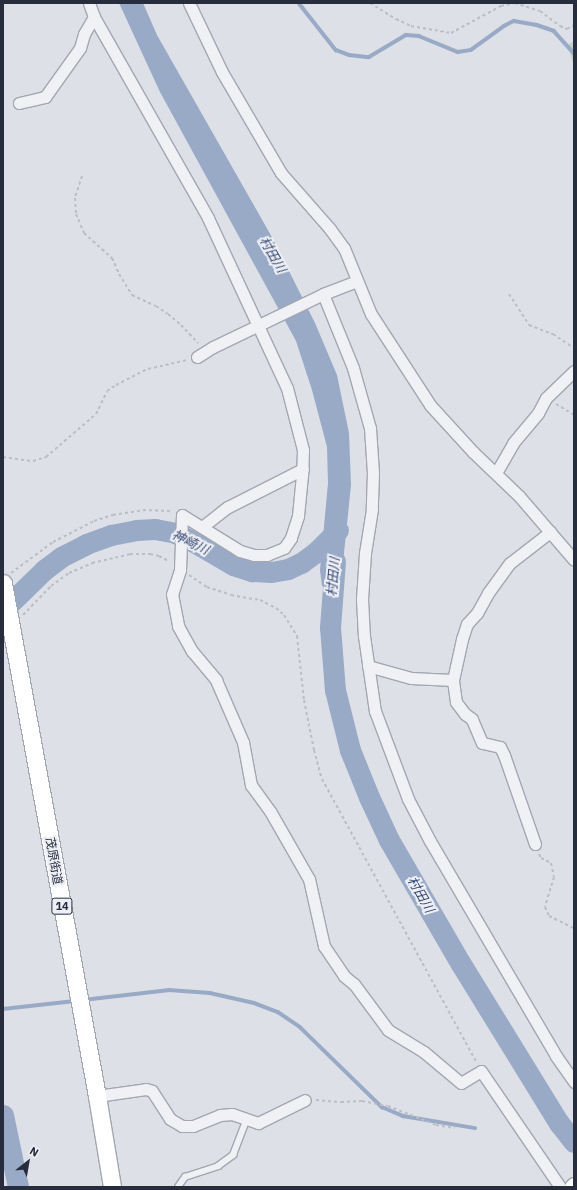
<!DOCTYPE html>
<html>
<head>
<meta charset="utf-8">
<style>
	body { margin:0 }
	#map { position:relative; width:577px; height:1190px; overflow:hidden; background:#dde0e7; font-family:"IBM Plex Sans","Noto Sans JP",sans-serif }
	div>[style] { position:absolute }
	.green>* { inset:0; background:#c1d0bf }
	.water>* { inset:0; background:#99aac6 }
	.stream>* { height:3.5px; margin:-1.75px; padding:0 1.75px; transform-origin:1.75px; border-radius:1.75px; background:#99aac6 }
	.river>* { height:21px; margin:-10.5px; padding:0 10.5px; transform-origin:10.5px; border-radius:10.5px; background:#99aac6 }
	.path>* { height:2px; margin-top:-1px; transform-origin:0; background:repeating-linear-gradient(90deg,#bcbec5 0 3px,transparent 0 6px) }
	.roads { filter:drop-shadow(1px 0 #a3a7b1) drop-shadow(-1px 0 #a3a7b1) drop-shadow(0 1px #a3a7b1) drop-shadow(0 -1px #a3a7b1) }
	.lane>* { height:5.5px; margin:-2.75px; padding:0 2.75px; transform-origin:2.75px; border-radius:2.75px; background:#f0f1f5 }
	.street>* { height:11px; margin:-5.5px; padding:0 5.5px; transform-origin:5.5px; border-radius:5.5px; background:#f0f1f5 }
	.secondary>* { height:15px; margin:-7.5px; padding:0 7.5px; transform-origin:7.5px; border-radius:7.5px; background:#fff }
	.primary>* { height:17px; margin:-8.5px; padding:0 8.5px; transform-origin:8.5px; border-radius:8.5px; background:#fff }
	span { translate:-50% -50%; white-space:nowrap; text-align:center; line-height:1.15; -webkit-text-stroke:4px #edeff5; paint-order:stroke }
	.shield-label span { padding:1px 3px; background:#edeff5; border:1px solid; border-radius:3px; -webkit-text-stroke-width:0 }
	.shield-label { font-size:11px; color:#272d3d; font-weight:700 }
	.street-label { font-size:12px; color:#272d3d }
	.water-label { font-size:13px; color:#33476f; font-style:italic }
	.frame { position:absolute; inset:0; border:4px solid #272d3d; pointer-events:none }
	.north { position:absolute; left:8px; top:1142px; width:40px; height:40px; -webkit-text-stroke:3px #edeff5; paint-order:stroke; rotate:31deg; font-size:11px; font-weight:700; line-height:16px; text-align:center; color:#272d3d }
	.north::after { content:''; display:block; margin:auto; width:14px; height:18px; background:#272d3d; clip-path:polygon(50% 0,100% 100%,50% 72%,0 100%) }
</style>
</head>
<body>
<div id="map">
	<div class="green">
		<div style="clip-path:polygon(574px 41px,574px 67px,568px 45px)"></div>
	</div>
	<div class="water">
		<div style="clip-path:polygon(119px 3px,143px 3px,157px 35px,273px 239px,315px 323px,337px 375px,349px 433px,351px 485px,340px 592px,322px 586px,320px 570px,328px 483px,327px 447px,312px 390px,296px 341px,160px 92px)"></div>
	</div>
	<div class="stream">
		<div style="left:299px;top:3px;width:60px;rotate:51.8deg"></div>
		<div style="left:336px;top:50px;width:14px;rotate:21deg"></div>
		<div style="left:349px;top:55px;width:20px;rotate:6deg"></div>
		<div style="left:369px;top:57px;width:43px;rotate:-30.7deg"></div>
		<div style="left:406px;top:35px;width:13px;rotate:4deg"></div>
		<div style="left:419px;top:36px;width:42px;rotate:22.3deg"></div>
		<div style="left:458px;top:52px;width:13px;rotate:-9deg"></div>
		<div style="left:471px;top:50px;width:41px;rotate:-36deg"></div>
		<div style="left:504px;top:26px;width:11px;rotate:-27deg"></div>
		<div style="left:514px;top:21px;width:23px;rotate:10deg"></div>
		<div style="left:537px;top:25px;width:18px;rotate:19deg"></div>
		<div style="left:554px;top:31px;width:30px;rotate:48deg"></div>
		<div style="left:83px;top:1000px;width:87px;rotate:-6.6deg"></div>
		<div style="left:169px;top:990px;width:41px;rotate:4.2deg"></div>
		<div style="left:210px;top:993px;width:45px;rotate:12.8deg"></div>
		<div style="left:254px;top:1003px;width:26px;rotate:21deg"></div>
		<div style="left:278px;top:1012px;width:27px;rotate:34deg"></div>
		<div style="left:300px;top:1027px;width:115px;rotate:44.3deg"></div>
		<div style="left:382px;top:1107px;width:23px;rotate:23deg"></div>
		<div style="left:403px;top:1116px;width:73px;rotate:9.5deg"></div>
		<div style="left:3px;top:1009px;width:72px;rotate:-6.3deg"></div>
	</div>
	<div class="river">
		<div style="left:335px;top:561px;width:66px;rotate:94.3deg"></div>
		<div style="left:330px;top:627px;width:63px;rotate:85.5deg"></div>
		<div style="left:335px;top:690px;width:62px;rotate:76deg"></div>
		<div style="left:350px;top:750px;width:51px;rotate:68deg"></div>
		<div style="left:369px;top:797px;width:47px;rotate:65.1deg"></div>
		<div style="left:389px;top:840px;width:143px;rotate:59.9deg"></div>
		<div style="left:461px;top:964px;width:187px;rotate:58.4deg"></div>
		<div style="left:559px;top:1123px;width:24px;rotate:52deg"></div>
		<div style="left:3px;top:610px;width:57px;rotate:-44.3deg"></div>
		<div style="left:44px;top:570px;width:21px;rotate:-37deg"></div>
		<div style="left:61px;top:557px;width:28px;rotate:-27deg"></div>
		<div style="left:86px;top:544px;width:27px;rotate:-20deg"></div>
		<div style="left:111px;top:535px;width:25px;rotate:-11deg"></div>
		<div style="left:136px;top:530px;width:19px;rotate:-3deg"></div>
		<div style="left:155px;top:529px;width:20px;rotate:11deg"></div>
		<div style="left:175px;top:533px;width:19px;rotate:25deg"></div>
		<div style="left:192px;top:541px;width:48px;rotate:30.3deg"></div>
		<div style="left:233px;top:565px;width:20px;rotate:18deg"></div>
		<div style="left:252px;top:571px;width:19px;rotate:3deg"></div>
		<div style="left:271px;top:572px;width:17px;rotate:-10deg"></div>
		<div style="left:288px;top:569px;width:14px;rotate:-25deg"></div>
		<div style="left:301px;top:563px;width:19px;rotate:-36deg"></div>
		<div style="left:316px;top:552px;width:31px;rotate:-45deg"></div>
		<div style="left:3px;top:1115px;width:74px;rotate:78.2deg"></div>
	</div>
	<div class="path">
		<div style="left:370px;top:3px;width:31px;rotate:32deg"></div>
		<div style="left:396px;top:19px;width:17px;rotate:25deg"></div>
		<div style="left:411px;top:26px;width:41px;rotate:9.9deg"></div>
		<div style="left:451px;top:33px;width:57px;rotate:-28.4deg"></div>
		<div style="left:501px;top:6px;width:14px;rotate:-12deg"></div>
		<div style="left:515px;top:3px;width:26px;rotate:18deg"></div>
		<div style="left:540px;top:11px;width:25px;rotate:37deg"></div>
		<div style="left:560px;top:26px;width:8px;rotate:23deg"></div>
		<div style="left:567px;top:29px;width:8px;rotate:-30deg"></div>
		<div style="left:82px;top:176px;width:23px;rotate:108deg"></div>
		<div style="left:75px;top:198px;width:16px;rotate:86deg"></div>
		<div style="left:76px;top:214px;width:21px;rotate:67deg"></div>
		<div style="left:84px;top:233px;width:38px;rotate:42deg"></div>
		<div style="left:112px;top:258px;width:17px;rotate:66deg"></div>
		<div style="left:119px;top:274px;width:25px;rotate:58deg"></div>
		<div style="left:132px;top:295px;width:26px;rotate:25deg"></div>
		<div style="left:156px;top:306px;width:14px;rotate:34deg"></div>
		<div style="left:168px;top:314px;width:17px;rotate:40deg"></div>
		<div style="left:181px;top:325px;width:25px;rotate:47deg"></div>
		<div style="left:509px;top:294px;width:37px;rotate:57deg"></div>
		<div style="left:529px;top:325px;width:26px;rotate:21deg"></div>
		<div style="left:553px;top:334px;width:25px;rotate:34deg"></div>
		<div style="left:556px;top:404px;width:21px;rotate:31deg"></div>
		<div style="left:3px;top:457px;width:30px;rotate:8deg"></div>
		<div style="left:33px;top:461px;width:14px;rotate:-17deg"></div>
		<div style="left:46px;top:457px;width:66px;rotate:-40.7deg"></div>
		<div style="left:96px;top:414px;width:25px;rotate:-64deg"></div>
		<div style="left:107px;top:391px;width:11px;rotate:-34deg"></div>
		<div style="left:116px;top:385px;width:36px;rotate:-27deg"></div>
		<div style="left:148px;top:369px;width:39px;rotate:-13deg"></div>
		<div style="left:11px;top:573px;width:52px;rotate:-36.4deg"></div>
		<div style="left:53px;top:542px;width:46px;rotate:-27.1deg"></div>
		<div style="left:94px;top:521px;width:20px;rotate:-18deg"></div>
		<div style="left:113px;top:515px;width:30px;rotate:-9deg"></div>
		<div style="left:143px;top:510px;width:29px;rotate:2deg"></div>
		<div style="left:189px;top:575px;width:22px;rotate:34deg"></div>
		<div style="left:207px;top:587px;width:25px;rotate:18deg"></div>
		<div style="left:231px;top:595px;width:29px;rotate:10deg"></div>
		<div style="left:260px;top:600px;width:18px;rotate:27deg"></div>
		<div style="left:276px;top:608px;width:11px;rotate:41deg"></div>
		<div style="left:284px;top:615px;width:25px;rotate:58deg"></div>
		<div style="left:297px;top:636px;width:64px;rotate:83.8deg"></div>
		<div style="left:304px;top:700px;width:51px;rotate:78.7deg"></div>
		<div style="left:314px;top:750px;width:30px;rotate:75deg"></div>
		<div style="left:322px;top:779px;width:321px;rotate:61.4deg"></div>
		<div style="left:23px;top:615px;width:40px;rotate:-46deg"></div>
		<div style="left:51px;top:586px;width:22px;rotate:-36deg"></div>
		<div style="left:69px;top:573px;width:25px;rotate:-23deg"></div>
		<div style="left:92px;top:563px;width:39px;rotate:-13deg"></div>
		<div style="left:130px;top:554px;width:20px"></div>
		<div style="left:150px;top:554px;width:9px;rotate:13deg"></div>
		<div style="left:159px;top:556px;width:11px;rotate:27deg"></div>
		<div style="left:539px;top:854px;width:4px;rotate:63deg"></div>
		<div style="left:541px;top:858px;width:11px;rotate:27deg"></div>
		<div style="left:551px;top:863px;width:14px;rotate:78deg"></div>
		<div style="left:554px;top:877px;width:31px;rotate:107deg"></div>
		<div style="left:545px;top:907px;width:10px;rotate:66deg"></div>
		<div style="left:549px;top:916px;width:28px;rotate:26deg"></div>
		<div style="left:316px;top:1100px;width:25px;rotate:5deg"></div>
		<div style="left:341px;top:1102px;width:21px;rotate:-3deg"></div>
		<div style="left:362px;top:1101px;width:26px;rotate:11deg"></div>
		<div style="left:388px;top:1106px;width:52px;rotate:21.6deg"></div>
		<div style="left:436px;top:1125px;width:19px;rotate:9deg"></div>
	</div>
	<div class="roads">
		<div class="lane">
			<div style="left:178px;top:1187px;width:12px;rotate:-55deg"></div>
			<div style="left:185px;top:1177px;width:35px;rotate:-18deg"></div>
			<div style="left:218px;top:1166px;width:19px;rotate:-36deg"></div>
			<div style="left:233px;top:1155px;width:39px;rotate:-69deg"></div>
		</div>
		<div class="street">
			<div style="left:89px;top:3px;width:15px;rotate:70deg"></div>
			<div style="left:94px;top:17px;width:231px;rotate:60.4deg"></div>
			<div style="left:208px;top:218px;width:187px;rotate:65.1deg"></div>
			<div style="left:287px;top:388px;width:64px;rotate:75.5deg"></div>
			<div style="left:303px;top:450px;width:25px;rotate:92deg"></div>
			<div style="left:302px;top:475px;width:41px;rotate:95.6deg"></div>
			<div style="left:298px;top:516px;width:23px;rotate:108deg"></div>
			<div style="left:291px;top:538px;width:12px;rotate:125deg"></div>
			<div style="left:284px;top:548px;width:18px;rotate:158deg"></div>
			<div style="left:267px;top:555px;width:13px;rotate:180deg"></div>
			<div style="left:254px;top:555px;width:15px;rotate:-164deg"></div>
			<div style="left:240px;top:551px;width:68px;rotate:-148.2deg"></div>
			<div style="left:182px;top:515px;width:55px;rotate:92.1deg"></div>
			<div style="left:180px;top:570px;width:25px;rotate:108deg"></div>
			<div style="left:172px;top:594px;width:33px;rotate:79deg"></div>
			<div style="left:178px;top:626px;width:29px;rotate:61deg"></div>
			<div style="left:192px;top:651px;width:38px;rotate:50deg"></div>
			<div style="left:216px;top:680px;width:68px;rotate:66.5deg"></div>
			<div style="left:243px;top:742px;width:44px;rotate:79.5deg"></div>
			<div style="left:251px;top:785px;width:32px;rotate:54deg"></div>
			<div style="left:270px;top:811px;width:78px;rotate:60.2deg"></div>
			<div style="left:309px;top:879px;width:69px;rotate:77.4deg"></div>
			<div style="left:324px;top:946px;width:36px;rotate:56deg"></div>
			<div style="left:344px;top:976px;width:13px;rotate:39deg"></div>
			<div style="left:354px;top:984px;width:57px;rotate:53.5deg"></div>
			<div style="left:388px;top:1030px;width:42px;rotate:31.4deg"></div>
			<div style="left:424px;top:1052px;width:48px;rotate:40deg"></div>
			<div style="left:461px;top:1083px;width:23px;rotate:-31deg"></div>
			<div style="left:481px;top:1071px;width:140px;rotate:55.7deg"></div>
			<div style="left:189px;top:3px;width:76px;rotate:64.4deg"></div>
			<div style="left:222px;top:72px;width:117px;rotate:59.7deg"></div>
			<div style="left:281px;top:173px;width:74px;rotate:48.8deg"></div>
			<div style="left:330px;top:229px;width:24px;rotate:54deg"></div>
			<div style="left:344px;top:248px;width:71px;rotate:67.8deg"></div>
			<div style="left:371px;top:314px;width:108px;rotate:57deg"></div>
			<div style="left:430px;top:405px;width:64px;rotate:47.5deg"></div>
			<div style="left:473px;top:452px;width:64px;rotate:43.7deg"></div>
			<div style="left:519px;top:496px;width:84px;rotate:49.3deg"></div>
			<div style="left:19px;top:103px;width:27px;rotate:-13deg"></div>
			<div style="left:45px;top:97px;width:60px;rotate:-54.5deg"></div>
			<div style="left:80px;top:48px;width:15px;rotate:-74deg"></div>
			<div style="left:84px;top:34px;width:20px;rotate:-60deg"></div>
			<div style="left:323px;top:294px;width:80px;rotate:67.9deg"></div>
			<div style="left:353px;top:368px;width:62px;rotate:74.2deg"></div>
			<div style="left:370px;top:428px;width:45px;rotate:86.2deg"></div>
			<div style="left:373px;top:473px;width:36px;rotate:92deg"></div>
			<div style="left:372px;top:509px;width:45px;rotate:99deg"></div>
			<div style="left:365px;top:553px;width:46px;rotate:93.7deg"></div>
			<div style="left:362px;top:599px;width:37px;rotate:87deg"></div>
			<div style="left:364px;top:636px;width:76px;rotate:81.7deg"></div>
			<div style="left:375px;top:711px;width:94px;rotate:69.4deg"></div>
			<div style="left:408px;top:799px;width:47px;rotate:62.4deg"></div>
			<div style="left:430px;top:841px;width:249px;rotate:59.6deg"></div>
			<div style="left:556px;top:1056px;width:32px;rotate:55deg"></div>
			<div style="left:197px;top:357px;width:19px;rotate:-32deg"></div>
			<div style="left:213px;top:347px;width:122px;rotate:-25.7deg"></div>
			<div style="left:323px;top:294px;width:36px;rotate:-21deg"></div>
			<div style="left:496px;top:473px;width:34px;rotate:-60deg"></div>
			<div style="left:513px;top:443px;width:39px;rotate:-50deg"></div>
			<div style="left:538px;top:413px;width:17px;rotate:-62deg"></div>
			<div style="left:546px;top:398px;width:39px;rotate:-44deg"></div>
			<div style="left:202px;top:527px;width:33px;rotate:-38deg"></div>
			<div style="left:228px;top:507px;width:84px;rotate:-26.9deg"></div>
			<div style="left:368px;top:666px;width:45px;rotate:15.6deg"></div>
			<div style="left:411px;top:678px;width:42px;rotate:2.7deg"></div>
			<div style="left:535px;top:844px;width:94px;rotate:-109.2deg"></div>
			<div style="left:504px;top:755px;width:9px;rotate:-117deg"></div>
			<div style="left:500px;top:747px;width:18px;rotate:-167deg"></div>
			<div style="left:482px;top:743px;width:26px;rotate:-113deg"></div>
			<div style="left:472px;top:719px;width:9px;rotate:-144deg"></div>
			<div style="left:465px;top:714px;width:15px;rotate:-127deg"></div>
			<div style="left:456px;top:702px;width:22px;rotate:-98deg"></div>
			<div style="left:453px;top:680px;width:42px;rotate:-77.6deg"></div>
			<div style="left:462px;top:639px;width:16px;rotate:-72deg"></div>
			<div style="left:467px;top:624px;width:15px;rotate:-48deg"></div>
			<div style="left:477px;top:613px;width:23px;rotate:-61deg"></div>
			<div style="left:488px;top:593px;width:37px;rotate:-54deg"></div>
			<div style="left:510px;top:563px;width:51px;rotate:-37.8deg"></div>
			<div style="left:97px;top:1096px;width:49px;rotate:-8.1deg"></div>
			<div style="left:146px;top:1089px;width:6px;rotate:18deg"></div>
			<div style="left:152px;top:1091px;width:33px;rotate:57deg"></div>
			<div style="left:170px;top:1119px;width:14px;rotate:30deg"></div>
			<div style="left:182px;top:1126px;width:11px"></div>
			<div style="left:193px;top:1126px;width:29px;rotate:-22deg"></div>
			<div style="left:220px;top:1115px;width:12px;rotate:-5deg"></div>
			<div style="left:232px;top:1114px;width:28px;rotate:19deg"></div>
			<div style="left:258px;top:1123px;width:52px;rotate:-26.1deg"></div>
		</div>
		<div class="secondary">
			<div style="left:572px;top:1187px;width:3px;rotate:-45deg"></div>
		</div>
		<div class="primary">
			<div style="left:3px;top:583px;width:522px;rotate:79.62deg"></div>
			<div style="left:97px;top:1096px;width:92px;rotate:80.6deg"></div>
		</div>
	</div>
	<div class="shield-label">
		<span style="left:62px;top:906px">14</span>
	</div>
	<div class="street-label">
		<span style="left:54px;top:861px;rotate:80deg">茂原街道</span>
	</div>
	<div class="water-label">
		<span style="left:272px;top:255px;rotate:60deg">村田川</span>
		<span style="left:190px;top:543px;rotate:26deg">神崎川</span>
		<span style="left:334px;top:577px;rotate:-85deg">村田川</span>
		<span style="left:420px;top:895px;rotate:60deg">村田川</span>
	</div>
	<div class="frame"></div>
	<div class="north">N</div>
</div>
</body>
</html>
